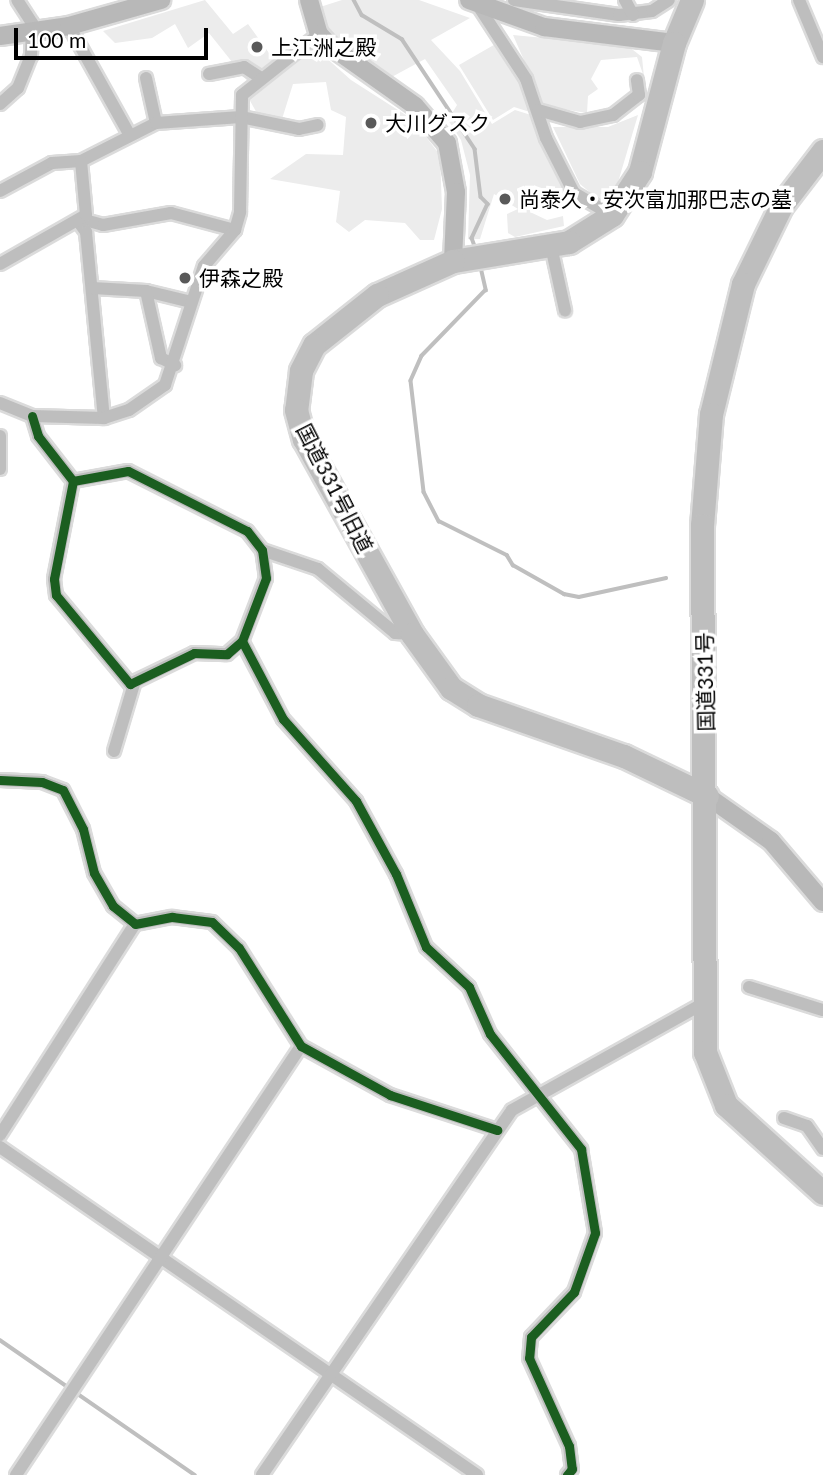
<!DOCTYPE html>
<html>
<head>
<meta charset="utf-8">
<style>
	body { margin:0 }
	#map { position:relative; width:823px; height:1475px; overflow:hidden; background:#fff; font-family:Lato,"Noto Sans JP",sans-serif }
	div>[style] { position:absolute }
	.green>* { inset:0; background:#ececec }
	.stream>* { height:3.5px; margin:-1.75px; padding:0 1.75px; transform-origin:1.75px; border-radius:1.75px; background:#bfbfbf }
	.roads { filter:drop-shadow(2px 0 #dbdbdb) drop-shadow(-2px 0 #dbdbdb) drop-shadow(0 2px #dbdbdb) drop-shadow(0 -2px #dbdbdb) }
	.street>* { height:12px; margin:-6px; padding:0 6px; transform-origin:6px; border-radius:6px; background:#bebebe }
	.secondary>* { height:18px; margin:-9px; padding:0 9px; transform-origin:9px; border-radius:9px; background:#b8b8b8 }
	.highway>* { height:23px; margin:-11.5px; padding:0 11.5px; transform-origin:11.5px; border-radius:11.5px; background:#bebebe }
	.cycleway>* { height:9px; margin:-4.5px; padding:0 4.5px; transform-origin:4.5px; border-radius:4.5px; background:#1b5e20 }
	.dots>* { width:19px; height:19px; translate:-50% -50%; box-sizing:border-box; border:4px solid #fff; border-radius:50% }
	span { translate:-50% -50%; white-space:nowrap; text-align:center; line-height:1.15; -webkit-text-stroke:7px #fff; paint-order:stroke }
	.poi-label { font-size:21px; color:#000 }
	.left { translate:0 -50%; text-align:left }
	.street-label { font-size:21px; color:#000 }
	.scale { position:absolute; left:14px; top:28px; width:194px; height:32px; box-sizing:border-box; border:4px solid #000; border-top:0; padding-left:9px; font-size:21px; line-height:24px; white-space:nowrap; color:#000; -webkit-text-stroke:5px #fff; paint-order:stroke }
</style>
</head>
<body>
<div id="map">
	<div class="green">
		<div style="clip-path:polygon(205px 0,233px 34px,248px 24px,274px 60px,248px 82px,209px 33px,188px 48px,175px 24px,152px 38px,115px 43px,103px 31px)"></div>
		<div style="clip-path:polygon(342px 0,419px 0,470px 18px,431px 40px,460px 71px,492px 124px,515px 110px,531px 115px,567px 189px,553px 210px,530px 212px,547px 220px,563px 216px,564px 226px,515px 237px,508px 233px,507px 214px,518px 209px,494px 194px,480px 239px,468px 239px,470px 175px,461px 140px,448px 120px,457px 105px,425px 59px,388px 79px,343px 48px,324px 24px,320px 7px)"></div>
		<div style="clip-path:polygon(513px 35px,628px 46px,642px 57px,644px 77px,637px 57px,601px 60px,591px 79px,598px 89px,588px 96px,587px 113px,544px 106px)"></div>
		<div style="clip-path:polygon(499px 42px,529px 96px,533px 113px,514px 107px,493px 120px,459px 65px)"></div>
		<div style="clip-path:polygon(313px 46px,351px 80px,412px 119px,440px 155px,442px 209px,434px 240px,420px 240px,405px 223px,365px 220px,349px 232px,336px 222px,340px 191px,270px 179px,306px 154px,343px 155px,346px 117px,331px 110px,326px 82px,293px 84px,282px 119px,258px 115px,249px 99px)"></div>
		<div style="clip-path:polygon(638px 115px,616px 189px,605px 200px,593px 195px,580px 184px,553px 127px,608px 127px)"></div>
	</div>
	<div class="stream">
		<div style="left:354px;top:0;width:17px;rotate:62deg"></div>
		<div style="left:362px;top:15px;width:47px;rotate:31deg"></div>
		<div style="left:402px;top:39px;width:132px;rotate:56.4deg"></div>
		<div style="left:475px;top:149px;width:48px;rotate:82.9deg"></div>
		<div style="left:481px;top:197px;width:10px;rotate:45deg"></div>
		<div style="left:488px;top:204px;width:38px;rotate:115deg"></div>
		<div style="left:472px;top:238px;width:12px;rotate:70deg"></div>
		<div style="left:480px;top:263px;width:28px;rotate:77deg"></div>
		<div style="left:486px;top:290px;width:92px;rotate:134.1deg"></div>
		<div style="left:422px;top:356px;width:27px;rotate:114deg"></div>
		<div style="left:411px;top:381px;width:112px;rotate:83.3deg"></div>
		<div style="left:424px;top:492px;width:33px;rotate:63deg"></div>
		<div style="left:439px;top:521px;width:76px;rotate:26.6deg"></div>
		<div style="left:507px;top:555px;width:12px;rotate:59deg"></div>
		<div style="left:513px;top:565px;width:59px;rotate:29.6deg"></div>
		<div style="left:564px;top:594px;width:15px;rotate:11deg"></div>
		<div style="left:579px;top:597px;width:89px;rotate:-12.3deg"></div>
		<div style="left:0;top:1340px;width:237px;rotate:34.7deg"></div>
	</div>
	<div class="roads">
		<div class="street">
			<div style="left:514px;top:0;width:106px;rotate:8.1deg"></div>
			<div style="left:619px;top:15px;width:33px;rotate:-7deg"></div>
			<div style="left:652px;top:11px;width:20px;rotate:-33deg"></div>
			<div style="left:625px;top:0;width:17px;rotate:62deg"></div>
			<div style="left:799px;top:0;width:62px;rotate:67.2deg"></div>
			<div style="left:477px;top:4px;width:90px;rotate:56.8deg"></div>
			<div style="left:526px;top:79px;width:62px;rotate:71.3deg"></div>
			<div style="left:546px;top:138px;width:62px;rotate:63deg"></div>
			<div style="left:574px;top:193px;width:44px;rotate:30.1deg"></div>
			<div style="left:69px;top:26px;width:124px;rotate:60.9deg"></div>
			<div style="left:209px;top:74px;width:36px;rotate:-11deg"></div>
			<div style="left:244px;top:67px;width:20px;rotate:33deg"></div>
			<div style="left:146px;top:78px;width:46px;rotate:77.5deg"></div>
			<div style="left:0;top:104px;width:24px;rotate:-42deg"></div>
			<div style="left:18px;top:88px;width:35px;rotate:-68deg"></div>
			<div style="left:31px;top:56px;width:33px;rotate:-88deg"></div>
			<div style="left:32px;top:23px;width:27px;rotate:-123deg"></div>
			<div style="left:538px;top:110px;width:44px;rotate:15.9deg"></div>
			<div style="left:580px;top:122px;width:34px;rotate:-12deg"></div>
			<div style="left:613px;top:115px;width:33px;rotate:-38deg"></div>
			<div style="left:639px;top:95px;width:15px;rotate:-98deg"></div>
			<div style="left:0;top:191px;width:59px;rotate:-28.3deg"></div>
			<div style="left:52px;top:163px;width:29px;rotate:-4deg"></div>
			<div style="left:81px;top:161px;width:84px;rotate:-26.9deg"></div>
			<div style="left:156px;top:123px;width:85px;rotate:-4deg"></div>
			<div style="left:241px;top:117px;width:59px;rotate:11.7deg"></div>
			<div style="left:299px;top:129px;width:19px;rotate:-12deg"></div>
			<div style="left:81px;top:219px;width:23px;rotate:15deg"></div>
			<div style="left:103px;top:225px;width:69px;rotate:-10deg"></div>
			<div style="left:171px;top:213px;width:66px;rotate:14.9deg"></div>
			<div style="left:78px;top:221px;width:14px;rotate:54deg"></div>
			<div style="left:86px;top:232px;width:187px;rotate:84.5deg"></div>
			<div style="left:551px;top:246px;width:66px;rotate:77.7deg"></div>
			<div style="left:0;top:264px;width:99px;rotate:-29.7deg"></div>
			<div style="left:86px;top:215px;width:54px;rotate:-95.3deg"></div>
			<div style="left:92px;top:288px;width:54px;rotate:3.2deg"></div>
			<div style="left:146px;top:291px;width:46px;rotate:13.7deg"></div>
			<div style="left:146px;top:291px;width:69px;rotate:77.4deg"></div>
			<div style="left:161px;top:358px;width:16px;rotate:27deg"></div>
			<div style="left:0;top:403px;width:35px;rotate:22deg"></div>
			<div style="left:32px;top:416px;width:72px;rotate:1.6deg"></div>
			<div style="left:104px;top:418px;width:26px;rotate:-18deg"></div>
			<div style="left:129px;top:410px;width:44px;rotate:-34.8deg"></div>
			<div style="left:165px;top:385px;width:125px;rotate:-71.9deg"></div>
			<div style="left:204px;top:266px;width:48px;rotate:-49.3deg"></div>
			<div style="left:235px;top:230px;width:19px;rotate:-74deg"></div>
			<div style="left:240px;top:212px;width:117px;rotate:-89deg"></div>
			<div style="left:242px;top:95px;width:98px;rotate:-38.4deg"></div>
			<div style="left:32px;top:416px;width:21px;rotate:73deg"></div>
			<div style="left:38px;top:436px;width:57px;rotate:52.1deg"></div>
			<div style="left:73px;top:481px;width:100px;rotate:101deg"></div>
			<div style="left:54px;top:579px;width:16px;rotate:83deg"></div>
			<div style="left:56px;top:595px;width:116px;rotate:50.3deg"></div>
			<div style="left:130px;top:684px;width:71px;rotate:-25.8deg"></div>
			<div style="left:194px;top:653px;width:33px;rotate:2deg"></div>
			<div style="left:227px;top:654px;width:20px;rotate:-41deg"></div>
			<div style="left:242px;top:641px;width:67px;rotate:-69.1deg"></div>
			<div style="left:266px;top:578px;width:28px;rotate:-98deg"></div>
			<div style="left:262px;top:550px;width:24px;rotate:-128deg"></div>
			<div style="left:247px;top:531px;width:133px;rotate:-153.2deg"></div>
			<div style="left:128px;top:471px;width:56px;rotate:169.7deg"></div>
			<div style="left:0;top:436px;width:33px;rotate:90deg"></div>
			<div style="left:262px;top:550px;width:59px;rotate:18.7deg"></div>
			<div style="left:318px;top:569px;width:100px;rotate:39.7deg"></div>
			<div style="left:395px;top:633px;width:17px;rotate:3deg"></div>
			<div style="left:242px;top:641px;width:88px;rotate:62.3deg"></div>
			<div style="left:283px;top:719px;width:110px;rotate:48.3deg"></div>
			<div style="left:356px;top:801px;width:83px;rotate:61.3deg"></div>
			<div style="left:396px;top:874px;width:79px;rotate:67.7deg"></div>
			<div style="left:426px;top:947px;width:59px;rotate:42.9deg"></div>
			<div style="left:469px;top:987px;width:51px;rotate:65.9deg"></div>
			<div style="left:490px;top:1034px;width:147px;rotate:51.6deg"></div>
			<div style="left:581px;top:1149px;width:85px;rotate:80.5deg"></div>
			<div style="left:595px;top:1233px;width:63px;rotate:109.6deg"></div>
			<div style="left:574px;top:1292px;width:62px;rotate:133.7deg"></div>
			<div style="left:531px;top:1337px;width:21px;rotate:95deg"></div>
			<div style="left:529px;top:1358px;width:97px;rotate:65.6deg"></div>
			<div style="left:569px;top:1446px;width:23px;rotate:83deg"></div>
			<div style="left:572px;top:1469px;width:8px;rotate:130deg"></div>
			<div style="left:114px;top:751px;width:70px;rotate:-73.4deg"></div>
			<div style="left:0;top:780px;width:42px;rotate:2.7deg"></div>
			<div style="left:42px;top:782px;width:22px;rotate:21deg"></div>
			<div style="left:63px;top:790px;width:44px;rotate:62.9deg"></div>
			<div style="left:83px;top:829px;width:45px;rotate:76deg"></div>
			<div style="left:94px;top:873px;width:38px;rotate:60deg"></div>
			<div style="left:113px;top:906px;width:28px;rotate:39deg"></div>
			<div style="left:135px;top:924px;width:38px;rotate:-11deg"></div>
			<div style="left:172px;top:917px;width:40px;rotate:7.1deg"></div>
			<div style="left:212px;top:922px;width:37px;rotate:44deg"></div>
			<div style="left:239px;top:948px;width:116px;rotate:57.7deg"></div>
			<div style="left:301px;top:1046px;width:102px;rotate:28.8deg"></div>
			<div style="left:390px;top:1095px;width:113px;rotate:18.1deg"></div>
			<div style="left:749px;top:987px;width:77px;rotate:17.3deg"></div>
			<div style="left:784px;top:1118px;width:24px;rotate:19deg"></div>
			<div style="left:807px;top:1126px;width:28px;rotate:55deg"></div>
			<div style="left:0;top:1135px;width:250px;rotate:-57.4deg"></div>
			<div style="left:0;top:1147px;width:579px;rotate:34.51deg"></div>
			<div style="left:16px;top:1475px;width:515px;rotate:-56.4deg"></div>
			<div style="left:262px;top:1475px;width:442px;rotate:-55.6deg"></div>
			<div style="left:512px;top:1110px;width:220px;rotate:-29.1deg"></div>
		</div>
		<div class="secondary">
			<div style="left:309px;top:0;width:35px;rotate:74deg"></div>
			<div style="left:319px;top:34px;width:15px;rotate:48deg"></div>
			<div style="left:329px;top:45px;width:105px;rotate:35.3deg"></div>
			<div style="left:415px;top:106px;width:49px;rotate:49.1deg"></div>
			<div style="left:447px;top:143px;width:50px;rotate:79.6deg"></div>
			<div style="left:456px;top:192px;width:69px;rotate:92.5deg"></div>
			<div style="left:469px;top:0;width:80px;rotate:19.8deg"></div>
			<div style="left:544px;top:27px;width:131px;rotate:7deg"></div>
			<div style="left:0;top:36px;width:70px;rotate:-8.2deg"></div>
			<div style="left:69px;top:26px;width:96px;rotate:-15.8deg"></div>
			<div style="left:707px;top:796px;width:78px;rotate:35.1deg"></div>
			<div style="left:771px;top:841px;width:80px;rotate:49.6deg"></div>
		</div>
		<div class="highway">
			<div style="left:692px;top:0;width:47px;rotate:112.7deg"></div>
			<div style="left:674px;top:43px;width:133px;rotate:104.8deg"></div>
			<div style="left:640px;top:172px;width:51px;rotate:123.1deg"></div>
			<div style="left:612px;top:215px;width:51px;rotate:147.9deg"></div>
			<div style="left:569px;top:242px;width:118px;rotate:170.7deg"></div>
			<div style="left:453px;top:261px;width:83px;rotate:155.9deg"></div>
			<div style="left:377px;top:295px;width:80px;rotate:141.6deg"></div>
			<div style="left:314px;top:345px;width:29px;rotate:117deg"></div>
			<div style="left:301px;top:371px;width:39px;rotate:97deg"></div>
			<div style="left:296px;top:410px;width:30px;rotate:75deg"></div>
			<div style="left:304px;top:439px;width:223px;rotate:61deg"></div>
			<div style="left:412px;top:634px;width:67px;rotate:54.2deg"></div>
			<div style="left:451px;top:688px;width:32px;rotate:32deg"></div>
			<div style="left:478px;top:705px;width:155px;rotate:19.3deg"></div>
			<div style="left:624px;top:756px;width:92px;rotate:25.7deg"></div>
			<div style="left:823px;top:151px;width:69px;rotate:127.4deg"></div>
			<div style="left:781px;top:206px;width:87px;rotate:116deg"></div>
			<div style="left:743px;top:284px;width:134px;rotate:103.8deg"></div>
			<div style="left:711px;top:414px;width:111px;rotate:94.6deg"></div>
			<div style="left:702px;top:525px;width:527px;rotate:89.67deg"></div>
			<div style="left:705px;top:1052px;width:57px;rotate:68.4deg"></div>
			<div style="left:726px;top:1105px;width:131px;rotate:42.2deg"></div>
		</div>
	</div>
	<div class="cycleway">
		<div style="left:32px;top:416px;width:21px;rotate:73deg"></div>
		<div style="left:38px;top:436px;width:57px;rotate:52.1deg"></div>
		<div style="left:73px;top:481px;width:100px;rotate:101deg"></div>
		<div style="left:54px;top:579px;width:16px;rotate:83deg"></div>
		<div style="left:56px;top:595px;width:116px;rotate:50.3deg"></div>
		<div style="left:130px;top:684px;width:71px;rotate:-25.8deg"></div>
		<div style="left:194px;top:653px;width:33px;rotate:2deg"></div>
		<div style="left:227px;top:654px;width:20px;rotate:-41deg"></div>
		<div style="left:242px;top:641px;width:67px;rotate:-69.1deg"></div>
		<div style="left:266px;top:578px;width:28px;rotate:-98deg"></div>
		<div style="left:262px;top:550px;width:24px;rotate:-128deg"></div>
		<div style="left:247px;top:531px;width:133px;rotate:-153.2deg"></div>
		<div style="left:128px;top:471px;width:56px;rotate:169.7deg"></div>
		<div style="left:242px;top:641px;width:88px;rotate:62.3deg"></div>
		<div style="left:283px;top:719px;width:110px;rotate:48.3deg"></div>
		<div style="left:356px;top:801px;width:83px;rotate:61.3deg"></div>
		<div style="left:396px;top:874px;width:79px;rotate:67.7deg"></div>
		<div style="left:426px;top:947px;width:59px;rotate:42.9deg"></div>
		<div style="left:469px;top:987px;width:51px;rotate:65.9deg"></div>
		<div style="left:490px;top:1034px;width:147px;rotate:51.6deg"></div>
		<div style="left:581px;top:1149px;width:85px;rotate:80.5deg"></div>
		<div style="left:595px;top:1233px;width:63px;rotate:109.6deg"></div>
		<div style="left:574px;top:1292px;width:62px;rotate:133.7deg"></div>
		<div style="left:531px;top:1337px;width:21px;rotate:95deg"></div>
		<div style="left:529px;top:1358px;width:97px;rotate:65.6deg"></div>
		<div style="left:569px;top:1446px;width:23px;rotate:83deg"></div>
		<div style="left:572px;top:1469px;width:8px;rotate:130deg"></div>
		<div style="left:0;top:780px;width:42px;rotate:2.7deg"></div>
		<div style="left:42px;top:782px;width:22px;rotate:21deg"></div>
		<div style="left:63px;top:790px;width:44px;rotate:62.9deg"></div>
		<div style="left:83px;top:829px;width:45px;rotate:76deg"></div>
		<div style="left:94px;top:873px;width:38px;rotate:60deg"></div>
		<div style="left:113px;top:906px;width:28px;rotate:39deg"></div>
		<div style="left:135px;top:924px;width:38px;rotate:-11deg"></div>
		<div style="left:172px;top:917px;width:40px;rotate:7.1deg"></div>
		<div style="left:212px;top:922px;width:37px;rotate:44deg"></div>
		<div style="left:239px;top:948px;width:116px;rotate:57.7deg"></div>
		<div style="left:301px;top:1046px;width:102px;rotate:28.8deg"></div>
		<div style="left:390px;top:1095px;width:113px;rotate:18.1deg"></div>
	</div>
	<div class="dots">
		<div style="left:257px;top:47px;background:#595959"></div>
		<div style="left:371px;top:123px;background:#595959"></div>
		<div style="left:505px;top:199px;background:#595959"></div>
		<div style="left:185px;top:278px;background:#595959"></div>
	</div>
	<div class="poi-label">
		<span class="left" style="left:271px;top:47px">上江洲之殿</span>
		<span class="left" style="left:385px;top:123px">大川グスク</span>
		<span class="left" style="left:519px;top:199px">尚泰久・安次富加那巴志の墓</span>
		<span class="left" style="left:199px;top:278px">伊森之殿</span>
	</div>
	<div class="street-label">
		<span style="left:335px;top:488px;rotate:63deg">国道331号旧道</span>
		<span style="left:705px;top:682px;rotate:-91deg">国道331号</span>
	</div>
	<div class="scale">100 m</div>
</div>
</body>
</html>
